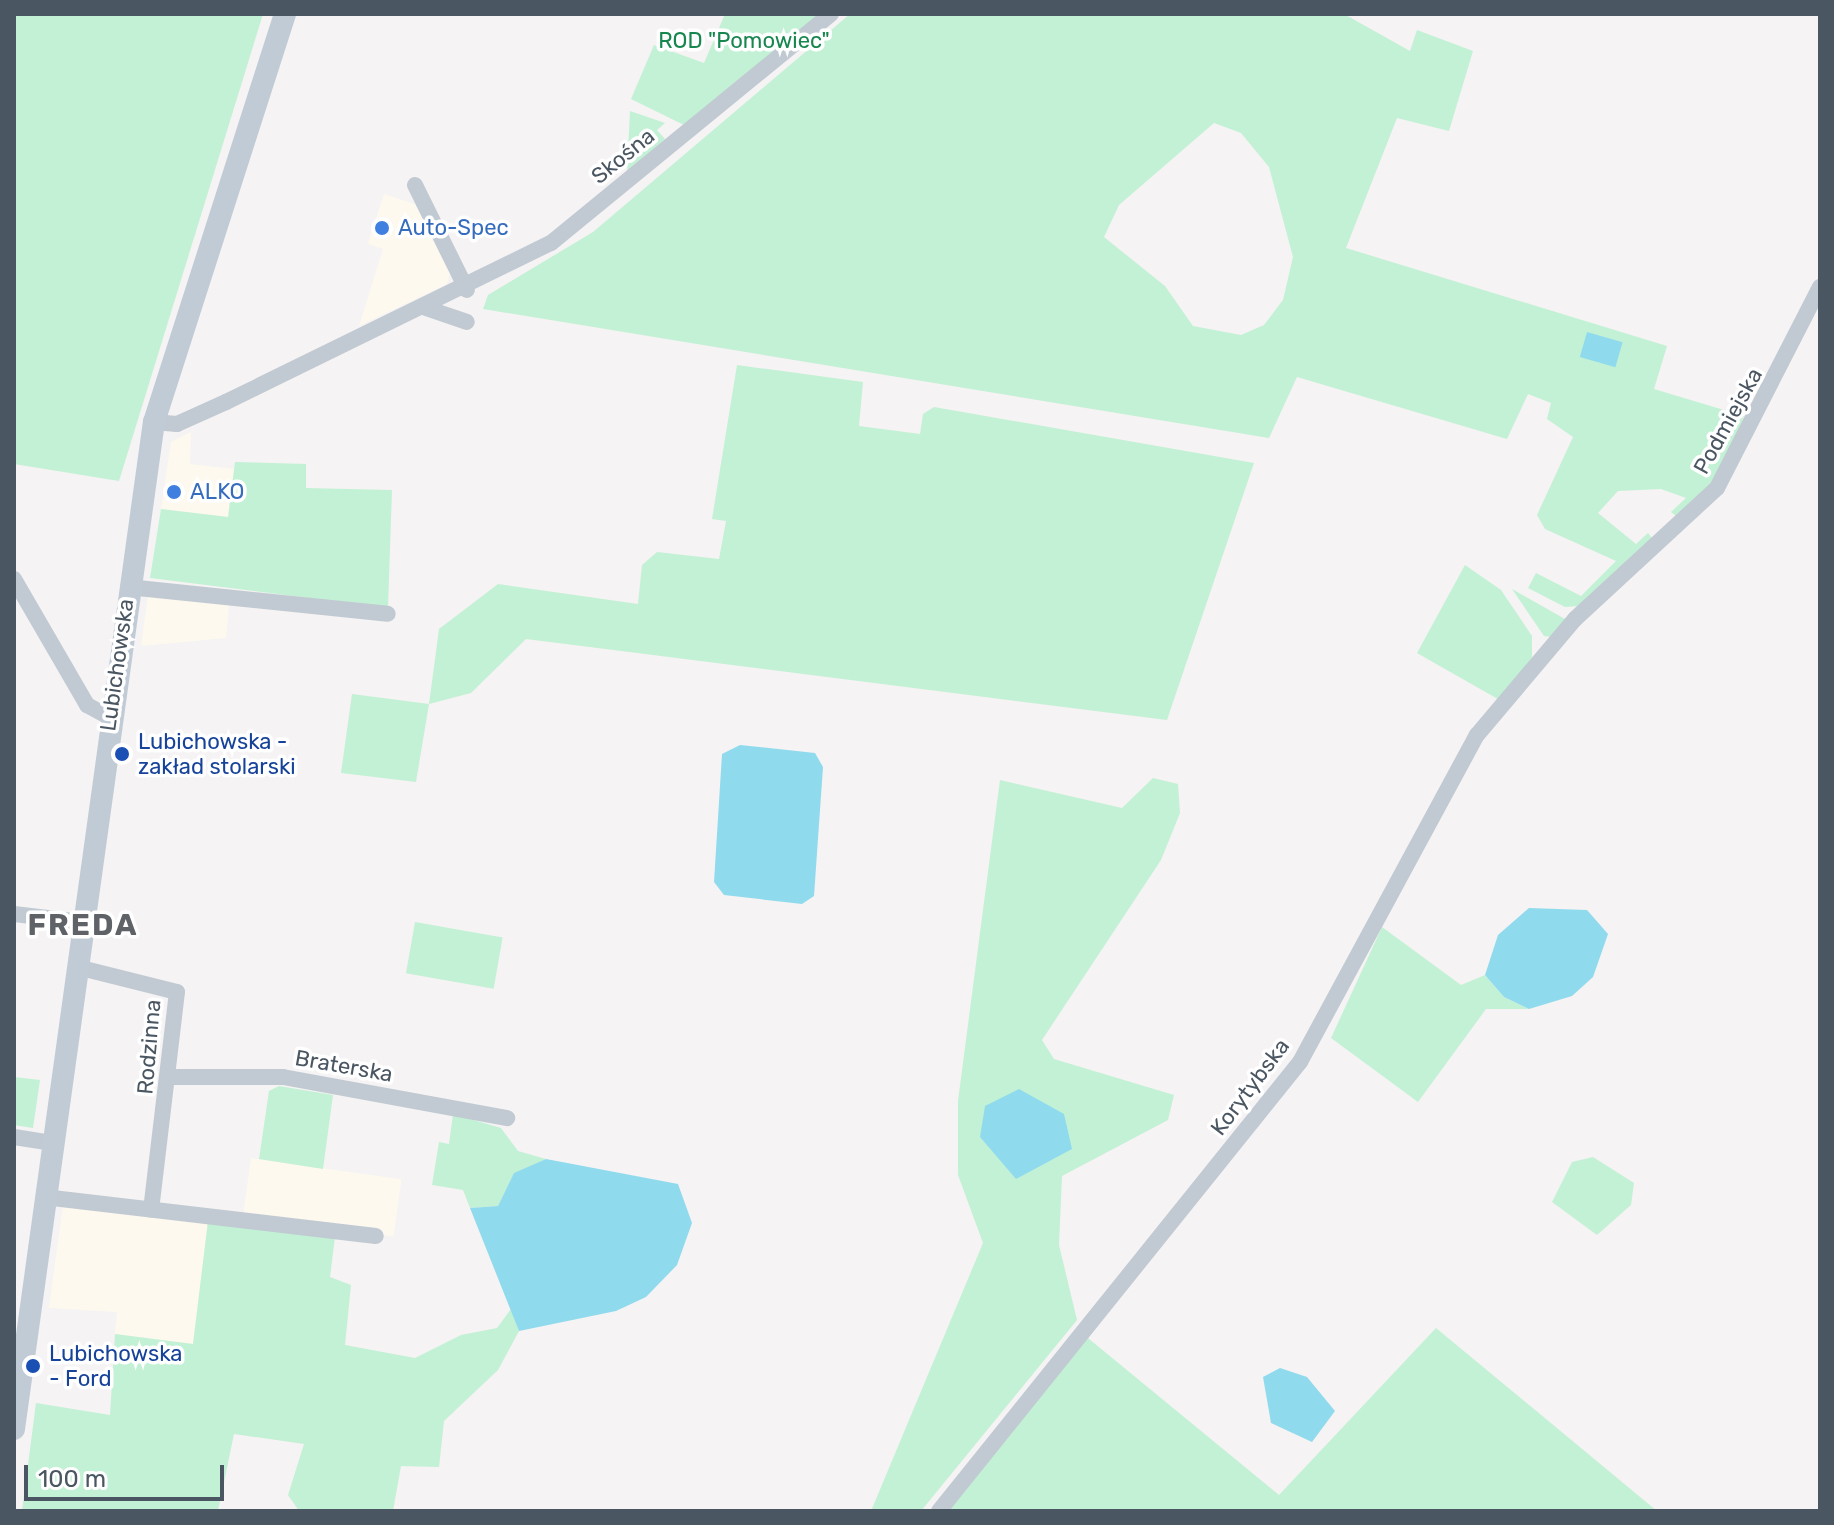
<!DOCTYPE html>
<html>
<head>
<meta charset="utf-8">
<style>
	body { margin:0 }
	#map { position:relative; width:1834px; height:1525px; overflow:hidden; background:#f5f3f3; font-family:Rubik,sans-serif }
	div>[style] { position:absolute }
	.commercial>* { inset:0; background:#fdf9ef; transform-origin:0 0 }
	.green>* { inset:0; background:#c3f1d5; transform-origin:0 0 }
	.water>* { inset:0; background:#90daee; transform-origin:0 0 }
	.street>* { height:16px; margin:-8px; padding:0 8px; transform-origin:8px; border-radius:8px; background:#c1cad2 }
	.secondary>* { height:22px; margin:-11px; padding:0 11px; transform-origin:11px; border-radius:11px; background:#c1cbd6 }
	.dots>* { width:22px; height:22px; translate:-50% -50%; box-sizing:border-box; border:4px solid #fff; border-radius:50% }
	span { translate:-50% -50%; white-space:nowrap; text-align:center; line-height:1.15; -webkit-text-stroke:7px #fff; paint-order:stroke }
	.park-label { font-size:22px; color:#17864f }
	.street-label { font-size:22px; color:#4a5661 }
	.shop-label { font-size:22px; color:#366cbe }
	.left { translate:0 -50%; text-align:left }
	.transit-label { font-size:22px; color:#164399 }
	.district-label { font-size:30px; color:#5f6368; font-weight:700; letter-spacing:2px }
	.frame { position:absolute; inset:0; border:16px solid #4a5661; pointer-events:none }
	.scale { position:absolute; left:24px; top:1465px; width:200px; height:36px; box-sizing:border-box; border:4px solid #4a5661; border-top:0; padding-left:10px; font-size:24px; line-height:28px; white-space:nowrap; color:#4a5661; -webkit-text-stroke:6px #fff; paint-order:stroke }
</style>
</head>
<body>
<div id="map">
	<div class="commercial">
		<div style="clip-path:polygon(384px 194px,415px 204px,450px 273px,447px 284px,359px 326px,383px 249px,368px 244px)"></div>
		<div style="clip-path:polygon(191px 432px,190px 464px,234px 469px,228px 517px,161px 509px,171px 442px)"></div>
		<div style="clip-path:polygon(148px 595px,229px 605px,226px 638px,141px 646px)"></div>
		<div style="left:251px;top:1158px;width:152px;height:58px;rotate:8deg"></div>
		<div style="clip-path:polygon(63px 1205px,208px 1221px,193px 1344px,115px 1334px,117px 1312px,49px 1308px)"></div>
	</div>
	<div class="green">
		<div style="clip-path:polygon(14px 14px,263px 14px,119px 481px,14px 464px)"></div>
		<div style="clip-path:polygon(725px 14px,821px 14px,684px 125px,631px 99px,654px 45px,704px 63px)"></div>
		<div style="clip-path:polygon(evenodd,850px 14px,1344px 14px,1410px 51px,1417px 30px,1473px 51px,1449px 131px,1397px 118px,1346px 248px,1667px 346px,1654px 389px,1744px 416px,1727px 462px,1681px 520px,1671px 512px,1686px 498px,1661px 489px,1618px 491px,1598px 513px,1636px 544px,1648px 533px,1656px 543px,1579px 606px,1565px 607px,1528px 588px,1536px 573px,1581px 596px,1616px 561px,1545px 529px,1537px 515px,1573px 437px,1547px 419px,1551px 403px,1528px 394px,1507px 439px,1297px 377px,1269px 438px,483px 309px,488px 295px,593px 232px,850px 14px,1214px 123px,1241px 133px,1269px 167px,1293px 257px,1283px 300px,1264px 325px,1241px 335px,1193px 326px,1165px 286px,1104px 237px,1119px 205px,1214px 123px)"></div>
		<div style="clip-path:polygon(630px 111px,665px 123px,657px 130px,665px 139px,627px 173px)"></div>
		<div style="clip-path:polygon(737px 365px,863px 382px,859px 426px,920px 434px,923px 414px,934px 407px,1254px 463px,1167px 720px,526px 639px,471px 693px,429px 704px,416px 782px,341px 773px,352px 694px,429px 704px,439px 629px,498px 584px,638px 604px,642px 565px,657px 552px,719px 559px,726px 521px,712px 519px)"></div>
		<div style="clip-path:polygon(235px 462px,306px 464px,306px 488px,392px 490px,388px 608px,150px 578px,161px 509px,228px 517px)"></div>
		<div style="clip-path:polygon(1465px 565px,1501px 590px,1532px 636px,1532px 657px,1503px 702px,1417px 653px)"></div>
		<div style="clip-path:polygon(1512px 589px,1565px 619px,1551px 637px,1544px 636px)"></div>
		<div style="clip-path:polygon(1153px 778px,1178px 784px,1180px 813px,1161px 860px,1042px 1040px,1054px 1059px,1174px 1095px,1168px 1120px,1062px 1176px,1059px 1245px,1077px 1320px,921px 1511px,871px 1511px,983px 1243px,958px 1175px,958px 1101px,1000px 780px,1122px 808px)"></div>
		<div style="left:415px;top:922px;width:89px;height:52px;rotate:10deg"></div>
		<div style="clip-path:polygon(1382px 927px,1461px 985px,1485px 975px,1504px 997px,1529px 1009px,1486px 1009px,1418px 1102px,1331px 1038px)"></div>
		<div style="clip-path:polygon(14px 1077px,40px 1080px,33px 1128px,14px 1125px)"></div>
		<div style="clip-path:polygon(279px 1086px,333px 1095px,323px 1169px,259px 1159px,269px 1091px)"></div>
		<div style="clip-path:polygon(453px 1114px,501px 1128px,518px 1151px,546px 1159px,514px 1174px,498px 1206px,470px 1208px,463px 1190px,432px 1185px,439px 1142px,449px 1144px)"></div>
		<div style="clip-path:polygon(1593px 1157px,1634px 1183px,1631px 1205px,1597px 1235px,1552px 1202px,1572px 1162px)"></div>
		<div style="clip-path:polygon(208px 1221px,335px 1237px,330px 1277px,351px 1285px,345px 1345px,415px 1358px,461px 1335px,497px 1328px,511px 1309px,519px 1331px,498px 1370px,444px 1421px,439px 1467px,401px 1466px,393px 1511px,299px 1511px,288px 1495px,304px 1444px,234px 1434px,218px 1511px,22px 1511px,36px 1403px,110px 1415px,115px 1334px,193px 1344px)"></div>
		<div style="clip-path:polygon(1436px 1328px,1657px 1511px,944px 1511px,1083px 1334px,1279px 1495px)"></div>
	</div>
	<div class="water">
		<div style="left:1587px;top:332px;width:37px;height:26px;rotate:16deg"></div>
		<div style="clip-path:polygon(740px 745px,815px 753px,823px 767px,814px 896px,802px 904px,724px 895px,714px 882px,722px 754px)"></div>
		<div style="clip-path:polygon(1529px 908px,1587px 910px,1608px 934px,1593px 977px,1572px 996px,1529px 1009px,1504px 997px,1485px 975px,1498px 935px)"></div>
		<div style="clip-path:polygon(1019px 1089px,1064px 1114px,1072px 1149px,1016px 1179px,980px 1137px,985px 1106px)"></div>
		<div style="clip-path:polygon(546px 1159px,678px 1184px,692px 1223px,677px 1265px,646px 1297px,616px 1311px,519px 1331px,470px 1208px,498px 1206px,514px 1173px)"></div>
		<div style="clip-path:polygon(1280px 1368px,1307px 1377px,1335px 1411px,1312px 1442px,1271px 1423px,1263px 1377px)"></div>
	</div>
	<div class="street">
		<div style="left:415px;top:185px;width:117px;rotate:63.7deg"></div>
		<div style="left:426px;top:308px;width:43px;rotate:18.9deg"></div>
		<div style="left:154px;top:422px;width:23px;rotate:5deg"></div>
		<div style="left:177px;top:424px;width:54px;rotate:-24.2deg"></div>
		<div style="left:226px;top:402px;width:362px;rotate:-26.1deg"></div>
		<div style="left:551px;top:243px;width:362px;rotate:-39.3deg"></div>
		<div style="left:14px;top:579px;width:146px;rotate:59.9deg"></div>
		<div style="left:87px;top:705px;width:25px;rotate:29deg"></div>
		<div style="left:128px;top:587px;width:261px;rotate:5.9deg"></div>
		<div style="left:14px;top:914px;width:68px;rotate:6.7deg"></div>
		<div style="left:77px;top:967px;width:103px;rotate:14deg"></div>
		<div style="left:177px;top:992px;width:219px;rotate:96.8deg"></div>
		<div style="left:170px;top:1077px;width:113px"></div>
		<div style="left:283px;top:1077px;width:228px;rotate:10.4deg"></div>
		<div style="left:14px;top:1137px;width:38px;rotate:9deg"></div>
		<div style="left:44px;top:1197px;width:334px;rotate:6.7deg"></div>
		<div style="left:939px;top:1511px;width:576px;rotate:-51.2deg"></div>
		<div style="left:1300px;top:1062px;width:372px;rotate:-61.6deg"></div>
		<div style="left:1477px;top:735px;width:152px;rotate:-49.8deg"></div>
		<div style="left:1575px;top:619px;width:193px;rotate:-42.7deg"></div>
		<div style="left:1717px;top:488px;width:226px;rotate:-62.9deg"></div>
	</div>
	<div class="secondary">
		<div style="left:14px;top:1429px;width:1017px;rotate:-82.09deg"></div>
		<div style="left:154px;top:422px;width:429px;rotate:-72.2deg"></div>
	</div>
	<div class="dots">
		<div style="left:382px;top:228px;background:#3f7fe0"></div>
		<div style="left:174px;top:492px;background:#3f7fe0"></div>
		<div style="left:122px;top:754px;background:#1a4fb4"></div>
		<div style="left:33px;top:1366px;background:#1a4fb4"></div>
	</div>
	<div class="park-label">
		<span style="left:744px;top:41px">ROD "Pomowiec"</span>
	</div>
	<div class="street-label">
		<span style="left:623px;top:156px;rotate:-39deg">Skośna</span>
		<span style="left:1728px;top:421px;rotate:-61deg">Podmiejska</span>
		<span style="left:117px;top:665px;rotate:-82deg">Lubichowska</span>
		<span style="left:149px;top:1047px;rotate:-85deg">Rodzinna</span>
		<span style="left:344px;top:1066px;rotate:10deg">Braterska</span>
		<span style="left:1250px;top:1087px;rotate:-53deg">Korytybska</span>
	</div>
	<div class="shop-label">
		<span class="left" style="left:398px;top:228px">Auto-Spec</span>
		<span class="left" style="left:190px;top:492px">ALKO</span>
	</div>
	<div class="transit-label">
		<span class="left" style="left:138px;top:754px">Lubichowska -<br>zakład stolarski</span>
		<span class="left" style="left:49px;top:1366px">Lubichowska<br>- Ford</span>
	</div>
	<div class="district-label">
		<span style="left:83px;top:925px">FREDA</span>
	</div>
	<div class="frame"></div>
	<div class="scale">100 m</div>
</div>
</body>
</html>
